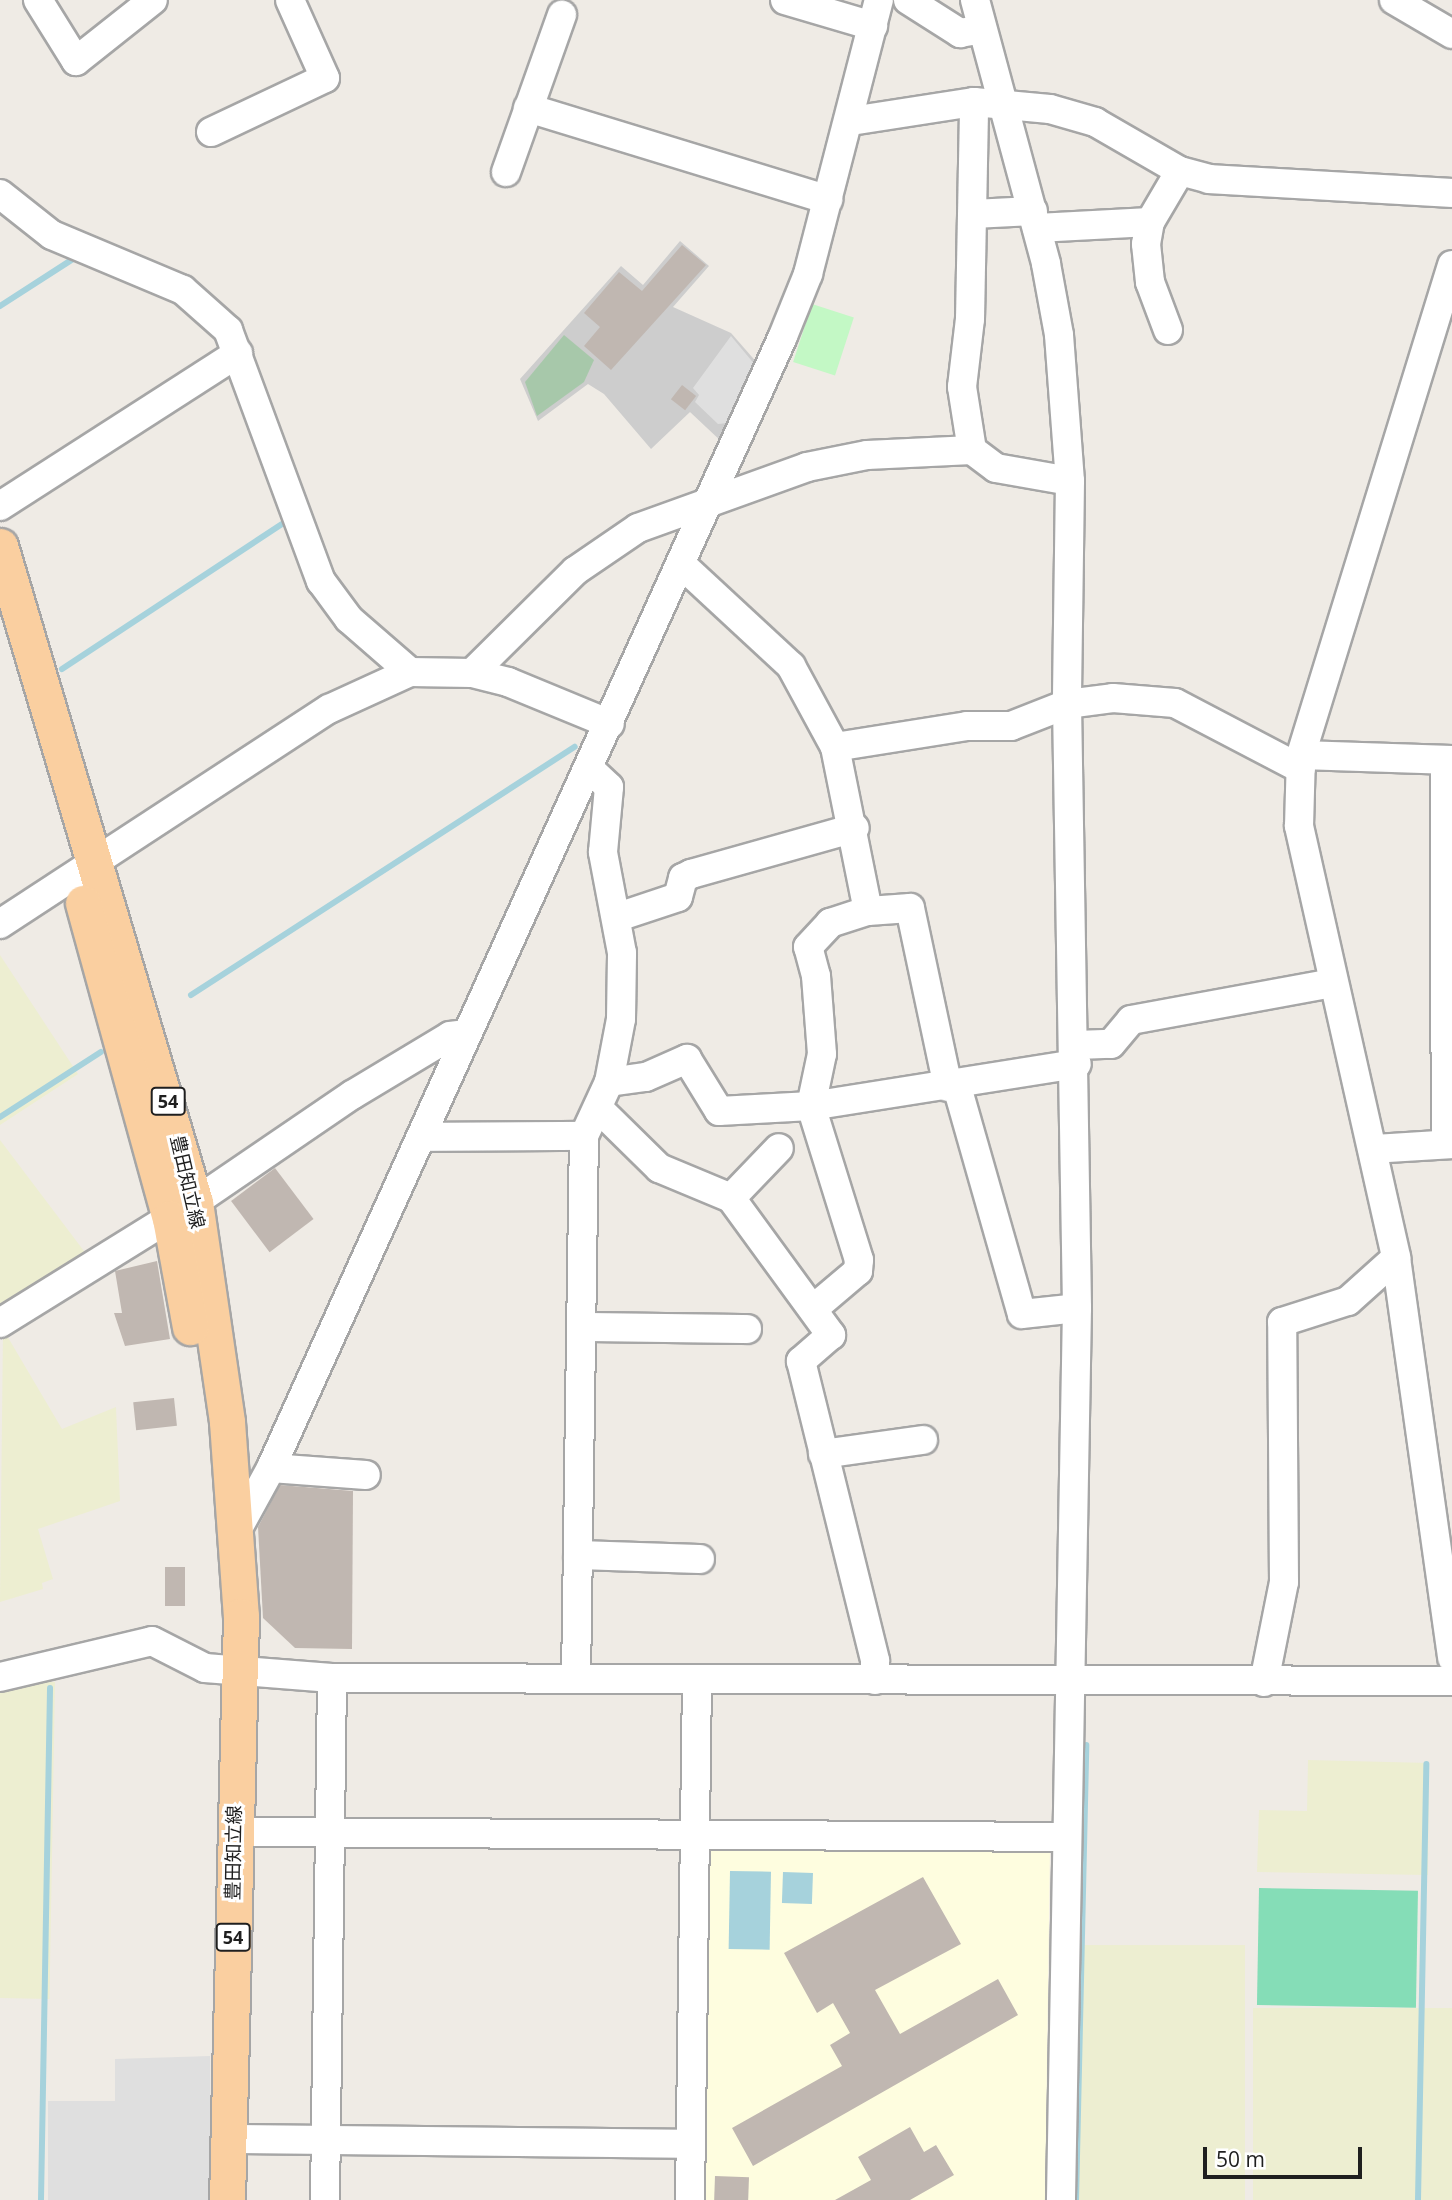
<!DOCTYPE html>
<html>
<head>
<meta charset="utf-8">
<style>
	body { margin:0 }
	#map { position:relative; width:1452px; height:2200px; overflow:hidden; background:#efebe5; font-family:"Open Sans","Noto Sans JP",sans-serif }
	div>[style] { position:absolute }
	.education>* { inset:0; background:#fefddf }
	.religious>* { inset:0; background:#cdcdcd }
	.farmland>* { inset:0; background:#edeed1; transform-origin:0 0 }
	.cemetery>* { inset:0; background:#a7c8aa }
	.park>* { inset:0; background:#c3f8c5; transform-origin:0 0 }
	.pitch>* { inset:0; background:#85ddb7; transform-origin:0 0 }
	.parking>* { inset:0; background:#dfdfdf }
	.water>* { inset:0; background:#a6d2dc; transform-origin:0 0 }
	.stream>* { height:6px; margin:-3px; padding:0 3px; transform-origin:3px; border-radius:3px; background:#a6d2dc }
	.building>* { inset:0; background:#c0b7b1; transform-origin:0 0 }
	.roads { filter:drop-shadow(2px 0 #a6a6a6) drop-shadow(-2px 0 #a6a6a6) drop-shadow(0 2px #a6a6a6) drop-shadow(0 -2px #a6a6a6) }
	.minor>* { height:28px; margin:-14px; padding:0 14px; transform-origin:14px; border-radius:14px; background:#fff }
	.major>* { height:35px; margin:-17.5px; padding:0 17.5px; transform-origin:17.5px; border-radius:17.5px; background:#facfa0 }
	span { translate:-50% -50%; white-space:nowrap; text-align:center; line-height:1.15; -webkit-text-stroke:6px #fff; paint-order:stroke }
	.shield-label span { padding:2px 5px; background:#fff; border:2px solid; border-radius:5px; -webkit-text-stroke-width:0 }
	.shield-label { font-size:18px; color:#1f1f1f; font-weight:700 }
	.street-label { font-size:19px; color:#1f1f1f }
	.scale { position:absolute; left:1203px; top:2147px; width:159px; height:32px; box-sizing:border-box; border:4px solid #1f1f1f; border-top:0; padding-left:9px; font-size:21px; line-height:24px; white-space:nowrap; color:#1f1f1f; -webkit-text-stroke:5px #fff; paint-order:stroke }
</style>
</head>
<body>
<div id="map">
	<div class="education">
		<div style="clip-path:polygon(715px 1846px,1050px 1849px,1045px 2200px,703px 2200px,707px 1854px)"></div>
	</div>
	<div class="religious">
		<div style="clip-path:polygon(680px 241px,709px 266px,673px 307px,731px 333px,759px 365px,723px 443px,690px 412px,651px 449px,604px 394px,588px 384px,538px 421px,520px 379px,621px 266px,643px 285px)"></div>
	</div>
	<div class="farmland">
		<div style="clip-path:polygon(0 955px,78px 1074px,0 1125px)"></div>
		<div style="clip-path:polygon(0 1140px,90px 1259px,0 1317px)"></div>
		<div style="clip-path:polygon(3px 1329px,62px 1429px,116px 1407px,120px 1501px,38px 1529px,53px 1579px,42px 1583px,43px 1589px,0 1602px)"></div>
		<div style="left:55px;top:1682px;width:317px;height:56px;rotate:91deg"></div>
		<div style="clip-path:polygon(1308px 1760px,1429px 1763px,1428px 1875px,1257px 1872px,1259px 1810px,1307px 1811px)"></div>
		<div style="left:1075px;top:1945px;width:170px;height:255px"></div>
		<div style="left:1253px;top:2008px;width:199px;height:192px"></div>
	</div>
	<div class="cemetery">
		<div style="clip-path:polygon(564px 335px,594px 360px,584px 382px,537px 416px,525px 382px)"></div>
	</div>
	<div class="park">
		<div style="left:812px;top:304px;width:44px;height:61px;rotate:18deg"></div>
	</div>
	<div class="pitch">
		<div style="left:1259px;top:1888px;width:159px;height:117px;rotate:1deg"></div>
	</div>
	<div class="parking">
		<div style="clip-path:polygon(731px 336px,756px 366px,728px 423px,718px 424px,695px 402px,699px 395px,693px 388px)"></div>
		<div style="clip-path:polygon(210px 2056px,211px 2200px,48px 2200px,48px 2101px,115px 2101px,115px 2059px)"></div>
	</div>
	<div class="water">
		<div style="left:730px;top:1871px;width:41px;height:78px;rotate:1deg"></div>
		<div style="left:783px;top:1872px;width:30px;height:31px;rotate:2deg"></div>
	</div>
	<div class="stream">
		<div style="left:0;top:306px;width:87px;rotate:-32.8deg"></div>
		<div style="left:62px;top:669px;width:263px;rotate:-33.4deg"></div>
		<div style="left:191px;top:995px;width:457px;rotate:-32.9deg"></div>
		<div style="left:0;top:1117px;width:120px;rotate:-32.8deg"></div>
		<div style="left:41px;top:2200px;width:512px;rotate:-88.99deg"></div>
		<div style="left:1076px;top:2200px;width:455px;rotate:-88.7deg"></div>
		<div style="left:1418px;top:2200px;width:436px;rotate:-88.9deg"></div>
	</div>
	<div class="building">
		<div style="clip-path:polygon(682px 245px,706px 265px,611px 370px,584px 346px,600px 327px,584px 313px,619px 272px,642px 291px)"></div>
		<div style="left:682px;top:385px;width:18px;height:18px;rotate:38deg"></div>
		<div style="left:275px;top:1168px;width:64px;height:55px;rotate:53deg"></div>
		<div style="clip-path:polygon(157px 1261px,170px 1339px,125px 1346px,114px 1313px,122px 1313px,115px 1271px)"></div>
		<div style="left:174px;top:1398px;width:28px;height:41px;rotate:84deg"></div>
		<div style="clip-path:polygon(280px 1485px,353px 1491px,352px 1649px,295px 1648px,263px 1618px,258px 1527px)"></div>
		<div style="left:165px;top:1567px;width:20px;height:39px"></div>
		<div style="clip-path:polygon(923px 1877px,961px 1944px,875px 1990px,900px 2034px,998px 1979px,1018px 2015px,753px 2166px,732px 2128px,842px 2066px,830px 2045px,850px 2033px,833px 2003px,817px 2013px,784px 1953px)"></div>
		<div style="clip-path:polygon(910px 2127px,924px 2152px,936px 2145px,954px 2175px,910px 2200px,835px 2200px,871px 2180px,858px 2157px)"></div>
		<div style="left:715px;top:2176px;width:34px;height:24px;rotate:2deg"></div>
	</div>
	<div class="roads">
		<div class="minor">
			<div style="left:38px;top:0;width:72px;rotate:58.1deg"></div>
			<div style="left:76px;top:61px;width:98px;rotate:-38.4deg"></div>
			<div style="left:785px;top:0;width:92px;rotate:16.5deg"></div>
			<div style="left:908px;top:0;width:62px;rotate:32.4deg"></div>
			<div style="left:960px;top:33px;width:22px;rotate:-10deg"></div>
			<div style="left:975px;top:0;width:273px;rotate:74.9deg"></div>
			<div style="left:1046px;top:264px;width:72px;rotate:79.6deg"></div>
			<div style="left:1059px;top:335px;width:146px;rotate:85.7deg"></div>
			<div style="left:1070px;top:481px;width:223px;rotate:90.8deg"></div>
			<div style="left:1067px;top:704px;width:604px;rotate:89.05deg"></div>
			<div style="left:1077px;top:1308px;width:892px;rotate:91.03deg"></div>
			<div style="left:1394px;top:0;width:67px;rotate:30.4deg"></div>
			<div style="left:528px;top:108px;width:314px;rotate:17deg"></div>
			<div style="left:851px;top:121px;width:124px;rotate:-8.8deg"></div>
			<div style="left:974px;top:102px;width:76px;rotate:5.3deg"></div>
			<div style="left:1050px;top:109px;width:47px;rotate:16.1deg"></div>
			<div style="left:1095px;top:122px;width:98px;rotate:30deg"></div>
			<div style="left:1180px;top:171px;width:30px;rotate:15deg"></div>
			<div style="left:1209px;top:179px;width:243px;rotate:3.3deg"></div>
			<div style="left:211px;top:132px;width:126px;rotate:-25.3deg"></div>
			<div style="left:325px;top:78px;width:85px;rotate:-114.2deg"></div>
			<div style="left:506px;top:172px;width:167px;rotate:-70.4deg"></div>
			<div style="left:0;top:194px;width:66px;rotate:38.3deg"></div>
			<div style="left:52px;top:235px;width:142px;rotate:22.8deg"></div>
			<div style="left:183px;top:290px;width:60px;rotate:41.6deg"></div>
			<div style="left:228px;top:330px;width:268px;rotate:69.7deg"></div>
			<div style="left:321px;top:581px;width:47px;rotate:53.6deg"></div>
			<div style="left:349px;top:619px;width:81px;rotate:41deg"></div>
			<div style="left:973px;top:214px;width:60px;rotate:-2.9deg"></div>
			<div style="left:1037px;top:228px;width:113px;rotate:-3deg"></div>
			<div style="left:1452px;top:265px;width:513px;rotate:107.13deg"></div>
			<div style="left:1301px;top:755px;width:71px;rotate:91.6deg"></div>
			<div style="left:1299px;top:826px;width:443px;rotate:77.3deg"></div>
			<div style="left:1396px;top:1258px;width:404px;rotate:82deg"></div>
			<div style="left:1168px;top:330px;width:51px;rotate:-110.6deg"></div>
			<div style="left:1150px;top:282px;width:38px;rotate:-96deg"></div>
			<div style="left:1146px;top:244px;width:22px;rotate:-80deg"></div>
			<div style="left:1150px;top:222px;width:59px;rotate:-59.5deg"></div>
			<div style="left:972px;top:450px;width:30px;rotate:37deg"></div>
			<div style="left:996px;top:468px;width:75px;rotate:10deg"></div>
			<div style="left:0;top:506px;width:283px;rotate:-32.7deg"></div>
			<div style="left:681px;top:564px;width:150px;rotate:42.8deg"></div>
			<div style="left:791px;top:666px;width:92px;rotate:61.5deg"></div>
			<div style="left:835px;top:747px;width:167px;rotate:78.6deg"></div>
			<div style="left:868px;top:911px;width:42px;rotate:-4.1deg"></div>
			<div style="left:910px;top:908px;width:183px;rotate:78deg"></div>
			<div style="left:472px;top:673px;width:145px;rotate:-44.7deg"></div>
			<div style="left:575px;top:571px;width:76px;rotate:-34.3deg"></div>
			<div style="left:638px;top:528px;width:180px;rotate:-19.8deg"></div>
			<div style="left:807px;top:467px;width:61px;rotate:-11.3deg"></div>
			<div style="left:867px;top:455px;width:105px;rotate:-2.7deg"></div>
			<div style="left:972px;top:450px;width:64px;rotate:-99deg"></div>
			<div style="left:962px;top:387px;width:68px;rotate:-83.3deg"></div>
			<div style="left:970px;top:319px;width:217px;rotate:-88.9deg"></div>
			<div style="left:835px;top:747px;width:134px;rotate:-9deg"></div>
			<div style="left:967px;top:726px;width:44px"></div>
			<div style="left:1011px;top:726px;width:60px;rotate:-21.4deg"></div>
			<div style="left:1067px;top:704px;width:46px;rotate:-7.4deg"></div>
			<div style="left:1113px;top:698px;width:62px;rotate:4.6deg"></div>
			<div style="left:1175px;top:703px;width:142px;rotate:27.6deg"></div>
			<div style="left:1301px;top:755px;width:151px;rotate:1.9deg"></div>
			<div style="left:1445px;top:760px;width:384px;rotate:89.9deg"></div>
			<div style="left:618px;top:917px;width:63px;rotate:-18.4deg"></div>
			<div style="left:678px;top:897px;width:20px;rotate:-75deg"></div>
			<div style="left:683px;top:878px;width:9px;rotate:-27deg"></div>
			<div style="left:691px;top:874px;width:170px;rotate:-15.7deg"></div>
			<div style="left:0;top:924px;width:393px;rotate:-33.2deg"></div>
			<div style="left:329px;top:709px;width:89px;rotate:-24.6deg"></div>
			<div style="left:410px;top:672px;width:62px;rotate:0.9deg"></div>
			<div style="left:472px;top:673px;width:37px;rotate:14deg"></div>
			<div style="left:508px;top:682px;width:110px;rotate:22.4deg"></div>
			<div style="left:1076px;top:1045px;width:35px;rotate:-2deg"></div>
			<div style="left:1111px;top:1044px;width:31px;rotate:-50deg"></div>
			<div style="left:1131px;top:1020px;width:205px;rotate:-10.4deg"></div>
			<div style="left:609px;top:1082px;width:37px;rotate:-8deg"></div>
			<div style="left:646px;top:1077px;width:45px;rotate:-23.7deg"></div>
			<div style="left:687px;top:1059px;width:61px;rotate:58.4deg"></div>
			<div style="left:719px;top:1111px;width:92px;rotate:-3.1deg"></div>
			<div style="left:811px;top:1106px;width:269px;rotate:-9deg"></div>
			<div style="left:956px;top:1083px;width:240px;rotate:74.1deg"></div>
			<div style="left:1022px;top:1314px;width:55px;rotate:-6.2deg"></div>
			<div style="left:598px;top:1108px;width:86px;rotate:44.5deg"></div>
			<div style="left:659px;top:1168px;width:78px;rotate:22.6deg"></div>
			<div style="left:731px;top:1198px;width:170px;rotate:53.9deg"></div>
			<div style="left:831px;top:1335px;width:40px;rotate:139deg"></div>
			<div style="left:801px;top:1361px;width:309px;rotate:76.1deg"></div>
			<div style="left:875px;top:1661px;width:19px;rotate:90deg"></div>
			<div style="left:421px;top:1137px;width:163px;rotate:-0.4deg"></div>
			<div style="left:1373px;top:1149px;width:79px;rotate:-3.6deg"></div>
			<div style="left:731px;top:1198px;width:69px;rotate:-46.2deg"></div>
			<div style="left:813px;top:1309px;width:59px;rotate:-40.2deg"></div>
			<div style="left:858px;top:1271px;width:11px;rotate:-85deg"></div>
			<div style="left:859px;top:1260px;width:161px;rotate:-107.3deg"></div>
			<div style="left:811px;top:1106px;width:53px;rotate:-78.1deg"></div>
			<div style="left:822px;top:1054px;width:78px;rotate:-94.4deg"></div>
			<div style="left:816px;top:976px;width:30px;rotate:-105deg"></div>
			<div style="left:808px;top:947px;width:33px;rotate:-47deg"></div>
			<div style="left:830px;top:923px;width:40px;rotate:-18deg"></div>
			<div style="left:0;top:1323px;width:229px;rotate:-31.8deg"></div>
			<div style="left:195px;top:1202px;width:190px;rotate:-34.3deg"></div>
			<div style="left:352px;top:1095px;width:114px;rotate:-31deg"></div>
			<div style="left:450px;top:1036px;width:17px;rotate:-7deg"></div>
			<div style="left:584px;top:1327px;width:163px;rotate:0.7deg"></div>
			<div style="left:823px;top:1454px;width:101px;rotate:-8deg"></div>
			<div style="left:271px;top:1468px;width:95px;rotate:4.2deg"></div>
			<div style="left:236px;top:1532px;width:73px;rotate:-61.3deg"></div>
			<div style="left:271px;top:1468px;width:1242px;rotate:-65.66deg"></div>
			<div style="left:783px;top:336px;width:67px;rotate:-68deg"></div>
			<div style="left:808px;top:274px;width:283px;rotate:-75.5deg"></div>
			<div style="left:578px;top:1555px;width:122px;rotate:1.9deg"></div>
			<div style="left:0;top:1677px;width:156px;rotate:-13.3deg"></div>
			<div style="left:152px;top:1641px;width:59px;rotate:27deg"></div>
			<div style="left:205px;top:1668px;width:127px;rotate:4.5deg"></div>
			<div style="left:332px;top:1678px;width:1120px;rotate:0.15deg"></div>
			<div style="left:576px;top:1679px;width:543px;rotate:-89.16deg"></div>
			<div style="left:584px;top:1136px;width:60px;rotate:-65.2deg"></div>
			<div style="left:609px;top:1082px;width:64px;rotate:-79.2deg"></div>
			<div style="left:621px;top:1019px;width:66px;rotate:-89.1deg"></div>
			<div style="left:622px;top:953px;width:103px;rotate:-100.7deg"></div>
			<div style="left:603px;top:852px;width:65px;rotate:-84.7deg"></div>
			<div style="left:609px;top:787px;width:26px;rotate:-137deg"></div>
			<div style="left:1264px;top:1682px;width:102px;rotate:-78.7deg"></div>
			<div style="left:1284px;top:1582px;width:260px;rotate:-90.4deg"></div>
			<div style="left:1282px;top:1322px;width:69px;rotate:-17.7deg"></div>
			<div style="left:1348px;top:1301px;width:64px;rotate:-41.9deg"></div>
			<div style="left:235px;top:1832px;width:832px;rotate:0.34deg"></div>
			<div style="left:228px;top:2139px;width:463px;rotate:0.6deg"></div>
			<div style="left:325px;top:2200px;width:522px;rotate:-89.23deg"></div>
			<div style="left:690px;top:2200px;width:521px;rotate:-89.23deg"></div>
		</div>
		<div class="major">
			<div style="left:0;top:546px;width:684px;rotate:73.45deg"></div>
			<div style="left:195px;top:1202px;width:222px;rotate:81.7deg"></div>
			<div style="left:227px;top:1422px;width:195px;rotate:85.9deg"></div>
			<div style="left:241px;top:1616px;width:584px;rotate:91.37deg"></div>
			<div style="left:83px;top:903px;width:327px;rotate:74.6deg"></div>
			<div style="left:170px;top:1218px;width:111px;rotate:79.6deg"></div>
		</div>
	</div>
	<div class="shield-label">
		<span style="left:168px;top:1101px">54</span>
		<span style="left:233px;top:1937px">54</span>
	</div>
	<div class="street-label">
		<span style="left:187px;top:1182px;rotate:77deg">豊田知立線</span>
		<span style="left:234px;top:1853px;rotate:-89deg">豊田知立線</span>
	</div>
	<div class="scale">50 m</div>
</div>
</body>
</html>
